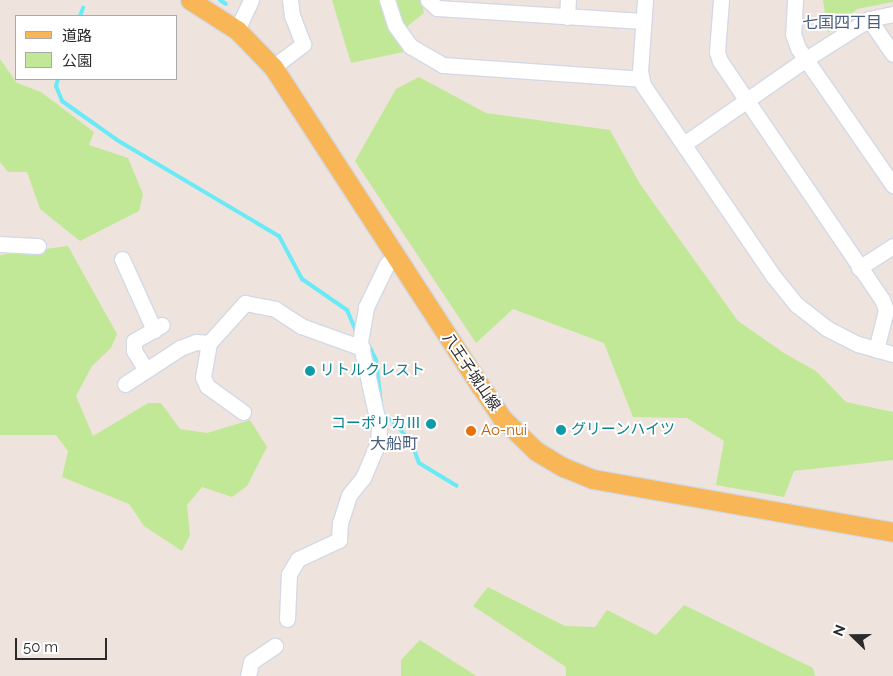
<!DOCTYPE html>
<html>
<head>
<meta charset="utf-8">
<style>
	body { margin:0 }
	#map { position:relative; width:893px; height:676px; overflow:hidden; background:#eee4dd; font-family:Raleway,"Noto Sans JP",sans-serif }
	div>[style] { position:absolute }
	.green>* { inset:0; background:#c1e896 }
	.stream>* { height:4px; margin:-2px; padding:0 2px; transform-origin:2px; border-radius:2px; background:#6aeaf6 }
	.roads { filter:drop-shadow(1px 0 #d2d9e5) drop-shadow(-1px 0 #d2d9e5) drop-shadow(0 1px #d2d9e5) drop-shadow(0 -1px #d2d9e5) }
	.minor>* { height:15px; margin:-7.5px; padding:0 7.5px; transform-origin:7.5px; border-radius:7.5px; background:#fff }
	.major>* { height:19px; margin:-9.5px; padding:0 9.5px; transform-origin:9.5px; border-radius:9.5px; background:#f9b657 }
	.dots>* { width:14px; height:14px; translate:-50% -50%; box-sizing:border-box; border:2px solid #fff; border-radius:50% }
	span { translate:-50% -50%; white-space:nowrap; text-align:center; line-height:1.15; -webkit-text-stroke:4px #fff; paint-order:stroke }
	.culture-label { font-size:15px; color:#0d838f }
	.left { translate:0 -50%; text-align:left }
	.right { translate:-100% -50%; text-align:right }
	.street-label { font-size:15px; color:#2b2b2b }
	.food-label { font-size:15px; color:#c56008 }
	.neighbourhood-label { font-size:16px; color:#495c7f }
	.legend { position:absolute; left:15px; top:15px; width:162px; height:65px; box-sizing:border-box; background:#fff; border:1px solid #aaa; margin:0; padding:6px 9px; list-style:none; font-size:15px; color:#2b2b2b }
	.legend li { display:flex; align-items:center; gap:10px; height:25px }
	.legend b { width:25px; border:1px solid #aaa }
	.north { position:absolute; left:828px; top:611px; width:50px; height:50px; -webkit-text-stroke:4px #fff; paint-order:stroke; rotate:292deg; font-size:14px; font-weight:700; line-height:20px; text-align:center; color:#2b2b2b }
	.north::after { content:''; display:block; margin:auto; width:18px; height:22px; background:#2b2b2b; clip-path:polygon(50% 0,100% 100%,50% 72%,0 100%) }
	.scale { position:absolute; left:15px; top:638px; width:92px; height:22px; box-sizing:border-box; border:2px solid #2b2b2b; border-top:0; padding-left:6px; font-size:15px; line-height:18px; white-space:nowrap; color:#2b2b2b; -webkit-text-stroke:4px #fff; paint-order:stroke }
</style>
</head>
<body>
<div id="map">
	<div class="green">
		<div style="clip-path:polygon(332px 0,421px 0,424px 13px,404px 29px,408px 51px,351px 63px)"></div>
		<div style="clip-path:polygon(823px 0,893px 0,893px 2px,857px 9px,828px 33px)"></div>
		<div style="clip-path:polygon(0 59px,17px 83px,41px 92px,94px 132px,89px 145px,128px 158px,143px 194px,139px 211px,80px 241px,40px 209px,27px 172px,8px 172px,0 162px)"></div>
		<div style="clip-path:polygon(419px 77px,486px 113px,610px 130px,640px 184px,738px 321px,784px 353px,816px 371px,846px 402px,893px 412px,893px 460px,794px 471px,784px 497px,716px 485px,724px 441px,687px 418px,633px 417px,604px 343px,513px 309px,476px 343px,355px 161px,396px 89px)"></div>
		<div style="clip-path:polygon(68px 246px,117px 334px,111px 348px,92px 366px,76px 396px,93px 436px,148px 403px,161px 403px,180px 429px,207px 433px,250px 420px,267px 447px,247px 486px,232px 497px,202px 487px,187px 505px,190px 535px,182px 551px,144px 526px,129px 504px,62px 477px,68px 451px,56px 435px,0 435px,0 255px)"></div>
		<div style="clip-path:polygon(488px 587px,565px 626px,595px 627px,607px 610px,656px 635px,684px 605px,813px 668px,815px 676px,566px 676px,566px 667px,473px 606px)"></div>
		<div style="clip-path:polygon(420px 640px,475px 675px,476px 676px,401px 676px,401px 660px)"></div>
	</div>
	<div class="stream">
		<div style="left:220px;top:0;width:7px;rotate:34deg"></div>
		<div style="left:80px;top:16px;width:9px;rotate:-69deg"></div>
		<div style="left:58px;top:79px;width:7px;rotate:106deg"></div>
		<div style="left:56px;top:86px;width:16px;rotate:68deg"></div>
		<div style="left:62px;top:101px;width:67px;rotate:35.3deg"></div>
		<div style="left:117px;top:140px;width:188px;rotate:30.7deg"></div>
		<div style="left:279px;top:236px;width:49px;rotate:61.9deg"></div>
		<div style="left:302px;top:279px;width:55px;rotate:34.6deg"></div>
		<div style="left:347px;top:310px;width:26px;rotate:67deg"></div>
		<div style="left:368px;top:344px;width:18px;rotate:63deg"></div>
		<div style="left:376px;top:360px;width:44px;rotate:83.5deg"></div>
		<div style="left:382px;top:414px;width:16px;rotate:35deg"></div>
		<div style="left:395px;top:423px;width:27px;rotate:51deg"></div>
		<div style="left:412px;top:444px;width:20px;rotate:70deg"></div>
		<div style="left:419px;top:463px;width:44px;rotate:31.2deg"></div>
	</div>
	<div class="roads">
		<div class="minor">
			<div style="left:387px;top:0;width:26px;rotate:72deg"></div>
			<div style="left:395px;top:25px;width:26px;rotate:54deg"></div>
			<div style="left:410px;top:46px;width:38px;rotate:30deg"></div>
			<div style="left:443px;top:65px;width:198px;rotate:4deg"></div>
			<div style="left:428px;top:0;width:12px;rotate:42deg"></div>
			<div style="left:437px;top:8px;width:206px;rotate:3.6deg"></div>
			<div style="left:645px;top:0;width:71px;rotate:94deg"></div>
			<div style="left:640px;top:71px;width:14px;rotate:78deg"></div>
			<div style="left:643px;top:85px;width:232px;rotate:55.7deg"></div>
			<div style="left:774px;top:277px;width:36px;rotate:51deg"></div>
			<div style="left:797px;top:305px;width:37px;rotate:38deg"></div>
			<div style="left:826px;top:328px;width:36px;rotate:27deg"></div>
			<div style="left:858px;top:344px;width:36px;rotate:16deg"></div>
			<div style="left:721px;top:0;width:52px;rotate:94.4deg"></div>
			<div style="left:717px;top:52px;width:9px;rotate:72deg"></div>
			<div style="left:720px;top:61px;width:288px;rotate:55.8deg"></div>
			<div style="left:882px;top:299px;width:12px;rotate:70deg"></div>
			<div style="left:886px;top:310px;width:41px;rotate:104deg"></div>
			<div style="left:795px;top:0;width:34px;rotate:93deg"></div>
			<div style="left:793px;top:34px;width:15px;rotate:70deg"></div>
			<div style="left:798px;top:48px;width:167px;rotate:55.3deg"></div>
			<div style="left:567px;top:17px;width:17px;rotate:-87deg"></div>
			<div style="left:869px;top:19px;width:42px;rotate:55.6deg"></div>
			<div style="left:237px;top:30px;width:33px;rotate:-65deg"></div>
			<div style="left:273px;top:67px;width:38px;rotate:-37deg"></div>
			<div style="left:303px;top:44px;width:30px;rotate:-111deg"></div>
			<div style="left:292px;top:16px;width:16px;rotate:-97deg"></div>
			<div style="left:684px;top:144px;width:149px;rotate:-34.9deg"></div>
			<div style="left:806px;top:59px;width:75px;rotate:-32.4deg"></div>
			<div style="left:869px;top:19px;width:25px;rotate:-12deg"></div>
			<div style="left:0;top:244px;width:38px;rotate:3deg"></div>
			<div style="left:122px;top:259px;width:78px;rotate:65.7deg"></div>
			<div style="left:859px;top:268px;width:40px;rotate:-32.9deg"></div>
			<div style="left:146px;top:370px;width:22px;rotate:-122deg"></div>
			<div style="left:134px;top:351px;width:10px;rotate:-90deg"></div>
			<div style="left:134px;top:341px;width:32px;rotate:-30deg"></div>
			<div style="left:125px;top:384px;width:66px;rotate:-33.2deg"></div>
			<div style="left:180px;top:348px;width:17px;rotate:-21deg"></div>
			<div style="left:196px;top:342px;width:13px;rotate:4deg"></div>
			<div style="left:243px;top:412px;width:44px;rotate:-144.2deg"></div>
			<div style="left:207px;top:386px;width:10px;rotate:-114deg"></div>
			<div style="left:203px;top:377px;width:35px;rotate:-80deg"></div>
			<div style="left:209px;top:343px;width:54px;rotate:-48deg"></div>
			<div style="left:245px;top:303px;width:31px;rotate:11deg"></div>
			<div style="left:275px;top:309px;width:31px;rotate:33deg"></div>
			<div style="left:301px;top:326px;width:65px;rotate:19.8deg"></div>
			<div style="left:287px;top:619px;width:45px;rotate:-87.5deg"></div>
			<div style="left:289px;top:574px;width:17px;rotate:-59deg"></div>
			<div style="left:298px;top:559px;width:45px;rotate:-24.9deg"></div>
			<div style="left:339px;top:540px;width:17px;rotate:-87deg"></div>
			<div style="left:340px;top:523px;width:29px;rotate:-72deg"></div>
			<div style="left:349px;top:495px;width:22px;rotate:-51deg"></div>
			<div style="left:363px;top:478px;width:38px;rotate:-67deg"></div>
			<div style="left:378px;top:443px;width:16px;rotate:-86deg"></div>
			<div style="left:379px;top:427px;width:87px;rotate:-102.6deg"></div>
			<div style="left:360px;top:342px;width:36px;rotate:-80deg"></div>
			<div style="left:366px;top:307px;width:48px;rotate:-64deg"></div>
			<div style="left:387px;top:264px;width:13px;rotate:-45deg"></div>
			<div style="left:248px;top:676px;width:14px;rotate:-78deg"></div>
			<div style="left:251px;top:662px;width:29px;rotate:-34deg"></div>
		</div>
		<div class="major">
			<div style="left:190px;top:0;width:56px;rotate:32.6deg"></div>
			<div style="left:237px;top:30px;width:52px;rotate:45.8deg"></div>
			<div style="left:273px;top:67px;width:382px;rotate:57deg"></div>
			<div style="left:481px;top:387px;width:37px;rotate:56deg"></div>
			<div style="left:502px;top:418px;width:47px;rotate:44.1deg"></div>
			<div style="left:536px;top:451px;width:31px;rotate:31deg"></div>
			<div style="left:563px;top:467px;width:32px;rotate:22deg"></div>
			<div style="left:593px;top:479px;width:305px;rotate:10deg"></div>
		</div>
	</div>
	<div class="dots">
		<div style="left:310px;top:371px;background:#0f9aa8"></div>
		<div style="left:431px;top:424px;background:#0f9aa8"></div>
		<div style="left:561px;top:430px;background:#0f9aa8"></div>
		<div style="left:471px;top:431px;background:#e8710a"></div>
	</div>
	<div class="culture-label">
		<span class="left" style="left:320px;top:371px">リトルクレスト</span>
		<span class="right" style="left:421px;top:424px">コーポリカⅢ</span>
		<span class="left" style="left:571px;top:430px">グリーンハイツ</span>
	</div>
	<div class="street-label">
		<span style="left:471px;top:372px;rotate:56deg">八王子城山線</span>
	</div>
	<div class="food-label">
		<span class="left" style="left:481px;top:431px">Ao-nui</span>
	</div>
	<div class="neighbourhood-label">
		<span style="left:842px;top:23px">七国四丁目</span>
		<span style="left:394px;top:444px">大船町</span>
	</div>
	<ul class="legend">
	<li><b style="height:6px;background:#f9b657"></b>道路</li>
	<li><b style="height:14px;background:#c1e896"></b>公園</li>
	</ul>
	<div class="north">N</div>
	<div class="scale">50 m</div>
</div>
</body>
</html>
